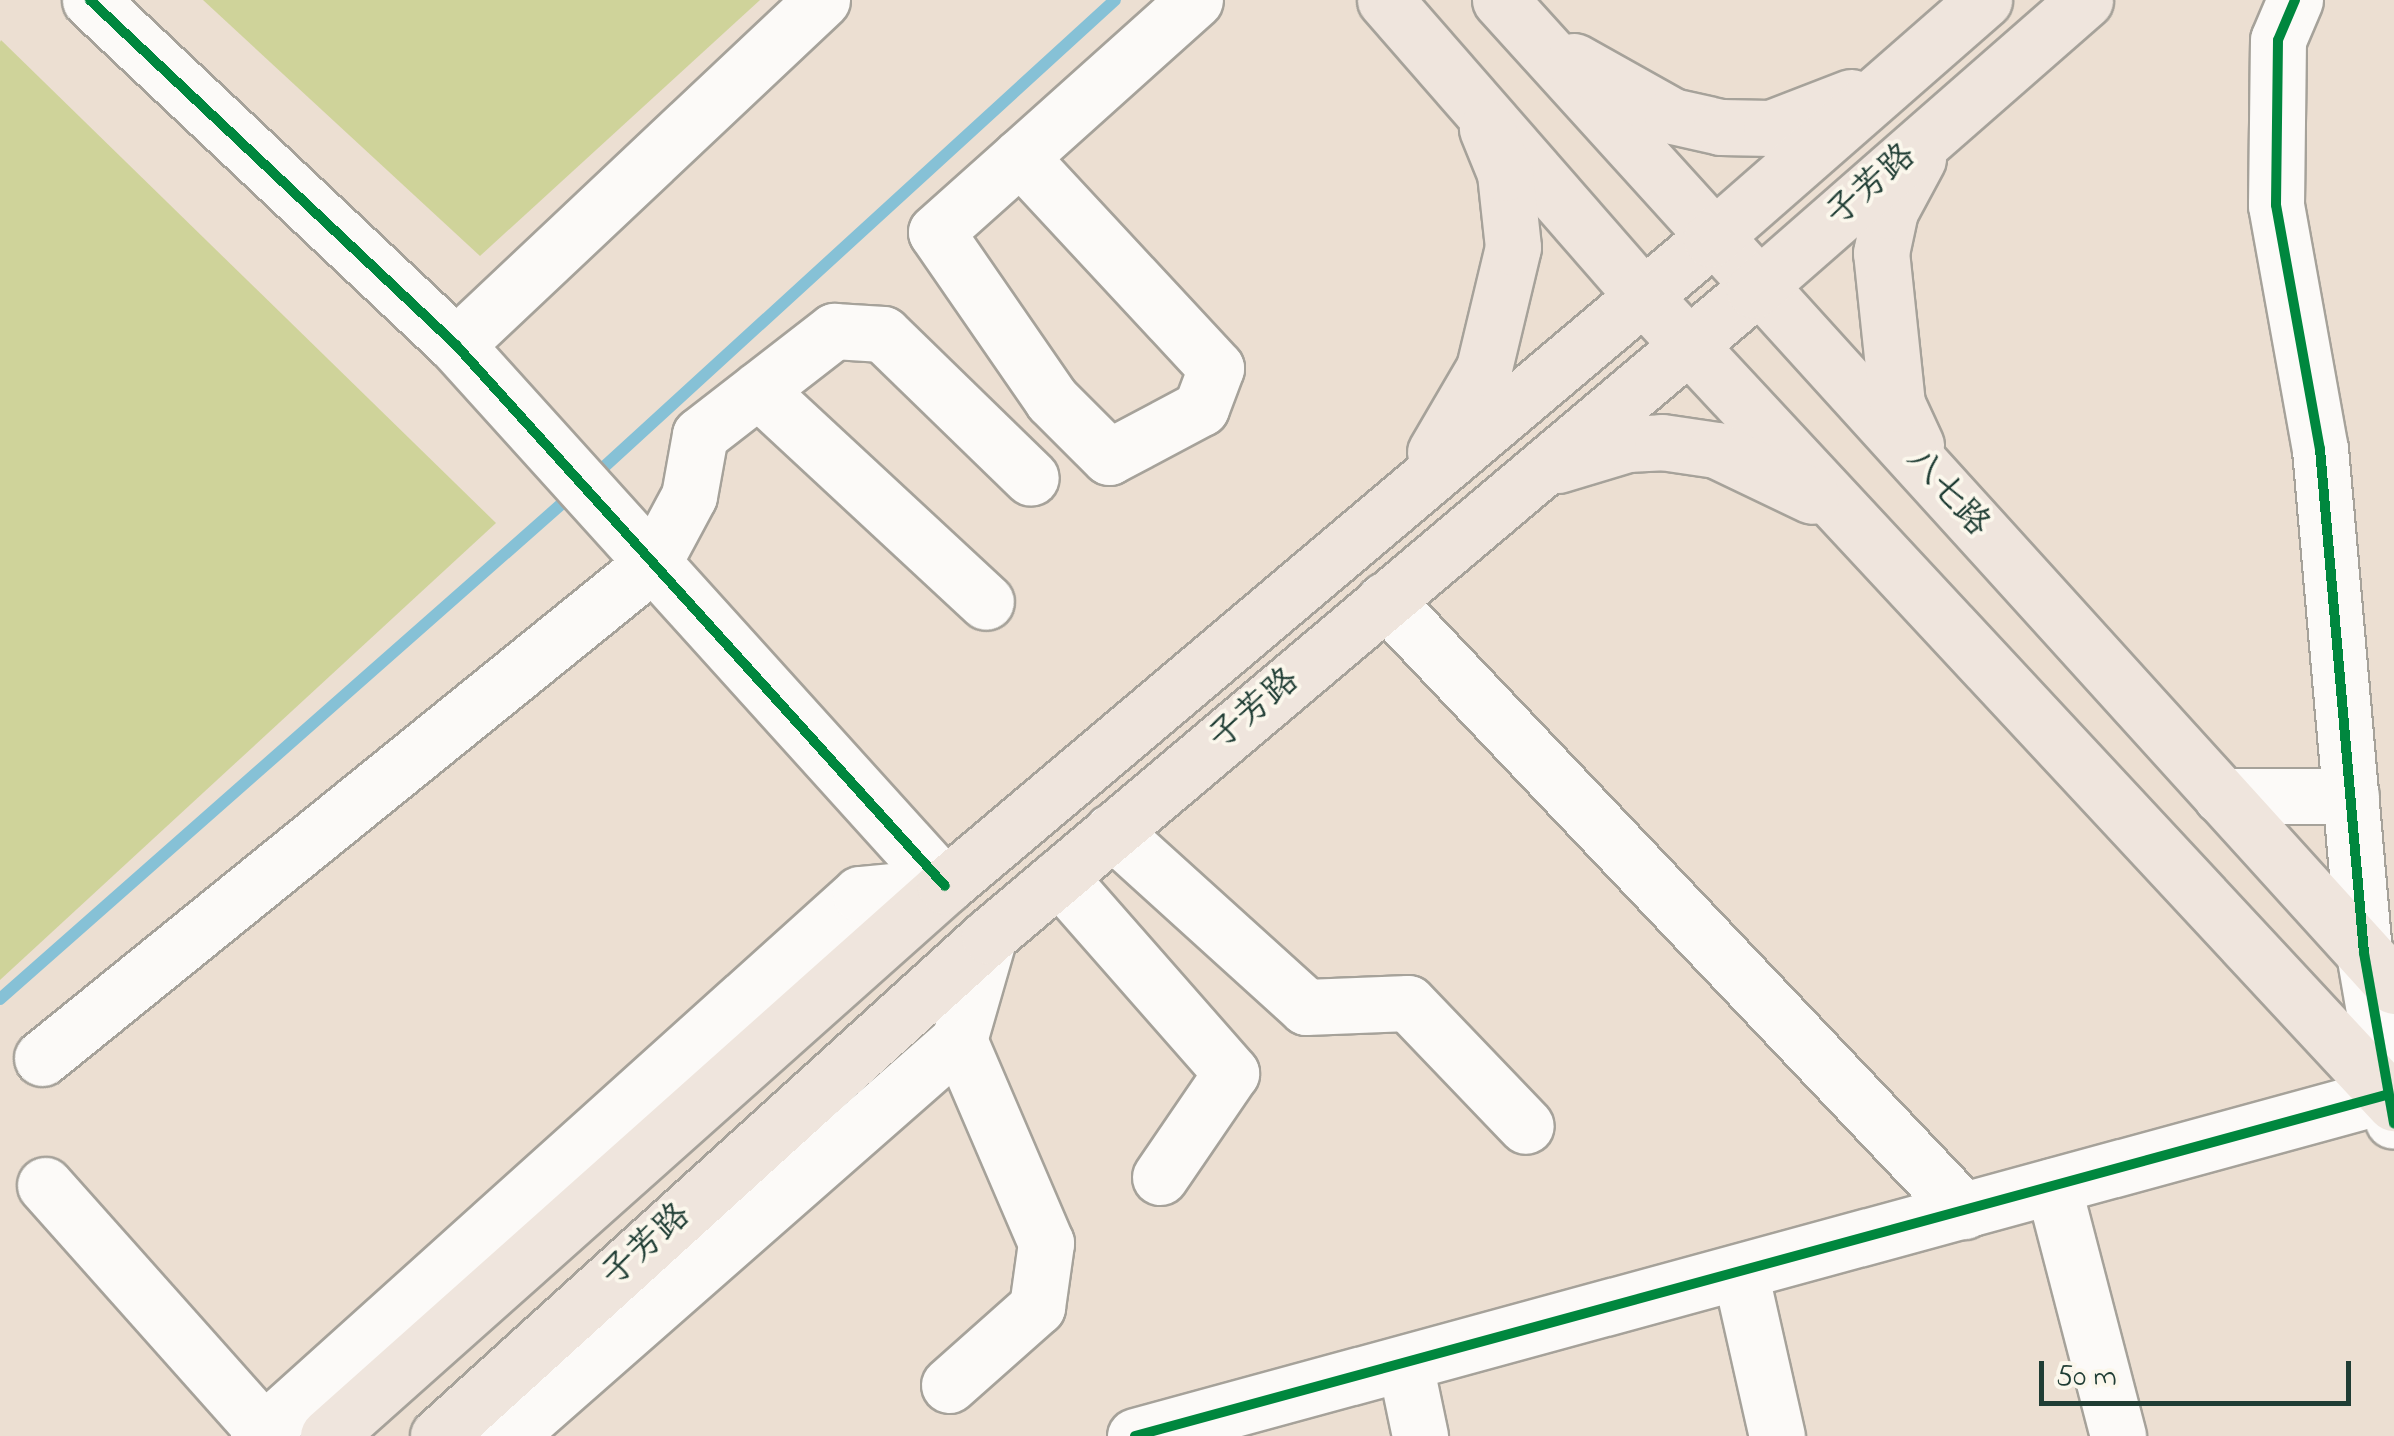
<!DOCTYPE html>
<html>
<head>
<meta charset="utf-8">
<style>
	body { margin:0 }
	#map { position:relative; width:2394px; height:1436px; overflow:hidden; background:#ecdfd2; font-family:"Indie Flower","LXGW WenKai TC",sans-serif }
	div>[style] { position:absolute }
	.green>* { inset:0; background:#cfd39a }
	.stream>* { height:12px; margin:-6px; padding:0 6px; transform-origin:6px; border-radius:6px; background:#86c1d6 }
	.roads { filter:drop-shadow(2px 0 #a6a29a) drop-shadow(-2px 0 #a6a29a) drop-shadow(0 2px #a6a29a) drop-shadow(0 -2px #a6a29a) }
	.minor>* { height:55px; margin:-27.5px; padding:0 27.5px; transform-origin:27.5px; border-radius:27.5px; background:#fcfaf8 }
	.major>* { height:55px; margin:-27.5px; padding:0 27.5px; transform-origin:27.5px; border-radius:27.5px; background:#efe5dd }
	.cycleway>* { height:10px; margin:-5px; padding:0 5px; transform-origin:5px; border-radius:5px; background:#00873e }
	span { translate:-50% -50%; white-space:nowrap; text-align:center; line-height:1.15; -webkit-text-stroke:8px #fbf7ec; paint-order:stroke }
	.street-label { font-size:35px; color:#1f3d34 }
	.scale { position:absolute; left:2039px; top:1361px; width:312px; height:45px; box-sizing:border-box; border:5px solid #1f3d34; border-top:0; padding-left:12px; font-size:30px; line-height:35px; white-space:nowrap; color:#1f3d34; -webkit-text-stroke:8px #fbf7ec; paint-order:stroke }
</style>
</head>
<body>
<div id="map">
	<div class="green">
		<div style="clip-path:polygon(203px 0,760px 0,480px 256px)"></div>
		<div style="clip-path:polygon(1px 40px,496px 523px,0 980px,0 42px)"></div>
	</div>
	<div class="stream">
		<div style="left:593px;top:477px;width:707px;rotate:-42.42deg"></div>
		<div style="left:0;top:999px;width:765px;rotate:-41.4deg"></div>
	</div>
	<div class="roads">
		<div class="minor">
			<div style="left:90px;top:0;width:503px;rotate:43.31deg"></div>
			<div style="left:456px;top:345px;width:729px;rotate:47.89deg"></div>
			<div style="left:2295px;top:0;width:43px;rotate:113deg"></div>
			<div style="left:2278px;top:40px;width:165px;rotate:90.7deg"></div>
			<div style="left:2276px;top:205px;width:248px;rotate:79.8deg"></div>
			<div style="left:2320px;top:449px;width:506px;rotate:85.01deg"></div>
			<div style="left:2364px;top:953px;width:170px;rotate:80.2deg"></div>
			<div style="left:1020px;top:157px;width:288px;rotate:47.1deg"></div>
			<div style="left:1216px;top:368px;width:43px;rotate:110.6deg"></div>
			<div style="left:1201px;top:408px;width:104px;rotate:152deg"></div>
			<div style="left:1109px;top:457px;width:81px;rotate:-135deg"></div>
			<div style="left:1052px;top:400px;width:204px;rotate:-124.6deg"></div>
			<div style="left:936px;top:232px;width:113px;rotate:-41.8deg"></div>
			<div style="left:1020px;top:157px;width:235px;rotate:-41.9deg"></div>
			<div style="left:456px;top:345px;width:503px;rotate:-43.31deg"></div>
			<div style="left:758px;top:390px;width:311px;rotate:42.9deg"></div>
			<div style="left:1385px;top:600px;width:842px;rotate:46.54deg"></div>
			<div style="left:2221px;top:796px;width:130px"></div>
			<div style="left:1112px;top:831px;width:262px;rotate:42.2deg"></div>
			<div style="left:1306px;top:1007px;width:102px;rotate:-2.2deg"></div>
			<div style="left:1408px;top:1003px;width:170px;rotate:46.2deg"></div>
			<div style="left:1059px;top:877px;width:261px;rotate:48.7deg"></div>
			<div style="left:1231px;top:1073px;width:126px;rotate:124.3deg"></div>
			<div style="left:42px;top:1058px;width:786px;rotate:-39.01deg"></div>
			<div style="left:653px;top:563px;width:76px;rotate:-61.8deg"></div>
			<div style="left:689px;top:496px;width:62px;rotate:-79.8deg"></div>
			<div style="left:700px;top:435px;width:170px;rotate:-37.8deg"></div>
			<div style="left:834px;top:331px;width:49px;rotate:3.5deg"></div>
			<div style="left:883px;top:334px;width:206px;rotate:44.2deg"></div>
			<div style="left:45px;top:1185px;width:329px;rotate:48.3deg"></div>
			<div style="left:2053px;top:1186px;width:258px;rotate:75.4deg"></div>
			<div style="left:1740px;top:1272px;width:168px;rotate:77.3deg"></div>
			<div style="left:1405px;top:1364px;width:74px;rotate:78.2deg"></div>
			<div style="left:949px;top:1385px;width:118px;rotate:-41.6deg"></div>
			<div style="left:1037px;top:1307px;width:65px;rotate:-82deg"></div>
			<div style="left:1046px;top:1243px;width:221px;rotate:-113.2deg"></div>
			<div style="left:258px;top:1436px;width:810px;rotate:-42deg"></div>
			<div style="left:860px;top:894px;width:85px;rotate:-5.4deg"></div>
			<div style="left:508px;top:1436px;width:600px;rotate:-41.28deg"></div>
			<div style="left:959px;top:1040px;width:108px;rotate:-73.9deg"></div>
			<div style="left:1135px;top:1436px;width:1297px;rotate:-15.25deg"></div>
		</div>
		<div class="major">
			<div style="left:1385px;top:0;width:391px;rotate:48.9deg"></div>
			<div style="left:1642px;top:295px;width:1104px;rotate:47.06deg"></div>
			<div style="left:1500px;top:0;width:1331px;rotate:47.8deg"></div>
			<div style="left:1574px;top:61px;width:112px;rotate:29.3deg"></div>
			<div style="left:1672px;top:116px;width:50px;rotate:12.7deg"></div>
			<div style="left:1721px;top:127px;width:50px;rotate:1.1deg"></div>
			<div style="left:1771px;top:128px;width:86px;rotate:-21.2deg"></div>
			<div style="left:1916px;top:445px;width:45px;rotate:-114.9deg"></div>
			<div style="left:1897px;top:404px;width:152px;rotate:-96deg"></div>
			<div style="left:1881px;top:253px;width:43px;rotate:-77.9deg"></div>
			<div style="left:1890px;top:211px;width:59px;rotate:-61.7deg"></div>
			<div style="left:1435px;top:452px;width:97px;rotate:-59.7deg"></div>
			<div style="left:1484px;top:368px;width:124px;rotate:-76.5deg"></div>
			<div style="left:1513px;top:247px;width:74px;rotate:-96.2deg"></div>
			<div style="left:1505px;top:173px;width:48px;rotate:-112.2deg"></div>
			<div style="left:1558px;top:465px;width:72px;rotate:-16.9deg"></div>
			<div style="left:1627px;top:444px;width:35px;rotate:-3deg"></div>
			<div style="left:1662px;top:442px;width:55px;rotate:8.4deg"></div>
			<div style="left:1716px;top:450px;width:106px;rotate:25.6deg"></div>
			<div style="left:328px;top:1436px;width:827px;rotate:-41.71deg"></div>
			<div style="left:945px;top:886px;width:1003px;rotate:-40.19deg"></div>
			<div style="left:1711px;top:239px;width:363px;rotate:-41.2deg"></div>
			<div style="left:438px;top:1436px;width:744px;rotate:-42.22deg"></div>
			<div style="left:989px;top:936px;width:1001px;rotate:-40.18deg"></div>
			<div style="left:1754px;top:290px;width:440px;rotate:-41.2deg"></div>
		</div>
	</div>
	<div class="cycleway">
		<div style="left:90px;top:0;width:503px;rotate:43.31deg"></div>
		<div style="left:456px;top:345px;width:729px;rotate:47.89deg"></div>
		<div style="left:2295px;top:0;width:43px;rotate:113deg"></div>
		<div style="left:2278px;top:40px;width:165px;rotate:90.7deg"></div>
		<div style="left:2276px;top:205px;width:248px;rotate:79.8deg"></div>
		<div style="left:2320px;top:449px;width:506px;rotate:85.01deg"></div>
		<div style="left:2364px;top:953px;width:173px;rotate:80deg"></div>
		<div style="left:1135px;top:1436px;width:1297px;rotate:-15.25deg"></div>
	</div>
	<div class="street-label">
		<span style="left:1872px;top:186px;rotate:-41deg">子芳路</span>
		<span style="left:1947px;top:493px;rotate:48deg">八七路</span>
		<span style="left:1255px;top:710px;rotate:-40deg">子芳路</span>
		<span style="left:647px;top:1246px;rotate:-42deg">子芳路</span>
	</div>
	<div class="scale">50 m</div>
</div>
</body>
</html>
